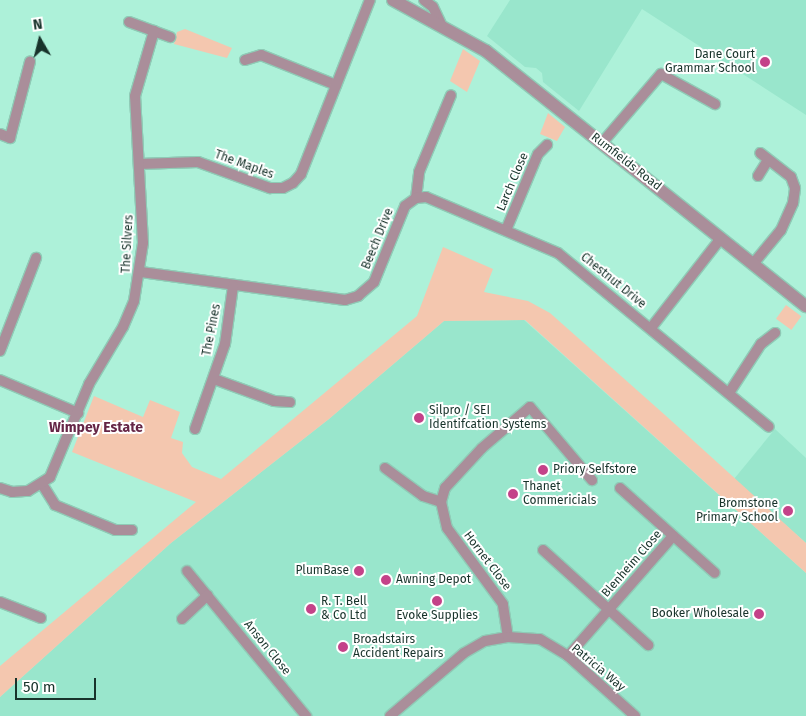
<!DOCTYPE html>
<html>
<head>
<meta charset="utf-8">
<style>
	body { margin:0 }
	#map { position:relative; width:806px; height:716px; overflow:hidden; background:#adf1d9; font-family:"Fira Sans",sans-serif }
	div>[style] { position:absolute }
	.built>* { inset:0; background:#99e6cc }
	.green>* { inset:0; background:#f4c7af; transform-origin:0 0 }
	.roads { filter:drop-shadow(1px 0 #8fcbb6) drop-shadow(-1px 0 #8fcbb6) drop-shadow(0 1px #8fcbb6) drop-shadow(0 -1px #8fcbb6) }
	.minor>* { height:10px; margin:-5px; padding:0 5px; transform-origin:5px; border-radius:5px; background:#aa8e9a }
	.tertiary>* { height:12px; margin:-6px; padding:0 6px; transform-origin:6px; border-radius:6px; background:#aa8e9a }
	.dots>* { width:14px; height:14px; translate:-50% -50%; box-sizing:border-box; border:2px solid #fff; border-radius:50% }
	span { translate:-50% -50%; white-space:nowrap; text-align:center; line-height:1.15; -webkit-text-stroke:4px #fff; paint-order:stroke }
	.poi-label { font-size:12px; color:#18332b }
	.right { translate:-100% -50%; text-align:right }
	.left { translate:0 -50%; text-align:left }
	.street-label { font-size:12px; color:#18332b }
	.neighbourhood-label { font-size:14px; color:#652546; font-weight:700 }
	.north { position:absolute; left:15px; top:15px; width:50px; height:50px; -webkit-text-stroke:4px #fff; paint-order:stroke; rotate:352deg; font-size:14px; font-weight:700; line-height:20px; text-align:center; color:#18332b }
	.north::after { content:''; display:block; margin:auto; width:18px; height:22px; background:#18332b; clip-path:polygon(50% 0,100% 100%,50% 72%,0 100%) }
	.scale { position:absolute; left:15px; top:678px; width:81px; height:22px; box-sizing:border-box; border:2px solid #18332b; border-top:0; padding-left:6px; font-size:15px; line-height:18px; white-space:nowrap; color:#18332b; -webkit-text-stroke:4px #fff; paint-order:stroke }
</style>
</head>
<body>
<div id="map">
	<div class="built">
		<div style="clip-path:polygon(510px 0,806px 0,806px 115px,642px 9px,579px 111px,543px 82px,542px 73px,536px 68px,525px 67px,487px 36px)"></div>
		<div style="clip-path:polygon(524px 320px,806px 573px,806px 716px,0 716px,0 697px,171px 543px,329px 419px,444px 321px)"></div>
		<div style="clip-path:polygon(775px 429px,806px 458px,806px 543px,734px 479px)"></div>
	</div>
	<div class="green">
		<div style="clip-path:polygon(185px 29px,232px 48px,227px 58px,174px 44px,177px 32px)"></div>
		<div style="clip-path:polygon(463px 49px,480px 61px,467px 92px,450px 81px)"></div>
		<div style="clip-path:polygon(548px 113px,565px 127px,557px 141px,540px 134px)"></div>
		<div style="clip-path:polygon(443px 247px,493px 269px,484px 292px,528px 301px,550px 313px,665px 415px,806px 543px,806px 573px,525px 320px,444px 321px,329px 419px,171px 543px,0 697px,0 666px,196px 502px,72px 452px,94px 396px,143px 417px,150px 400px,180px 412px,171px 438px,183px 442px,182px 453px,192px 467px,221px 479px,417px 316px)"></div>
		<div style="left:786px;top:305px;width:19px;height:17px;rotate:36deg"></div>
	</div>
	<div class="roads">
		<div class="minor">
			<div style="left:424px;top:0;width:11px;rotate:38deg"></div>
			<div style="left:433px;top:7px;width:19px;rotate:65deg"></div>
			<div style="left:129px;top:22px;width:44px;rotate:20.1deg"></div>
			<div style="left:245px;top:60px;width:17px;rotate:-17deg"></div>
			<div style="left:261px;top:55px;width:81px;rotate:21.8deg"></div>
			<div style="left:0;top:134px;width:11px;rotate:22deg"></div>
			<div style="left:10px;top:138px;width:79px;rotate:-75.3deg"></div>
			<div style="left:602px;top:143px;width:91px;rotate:-49.5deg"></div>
			<div style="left:661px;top:74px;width:62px;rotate:29.1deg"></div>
			<div style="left:139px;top:164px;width:59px;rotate:-1.9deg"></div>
			<div style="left:198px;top:162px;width:77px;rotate:19.9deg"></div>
			<div style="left:270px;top:188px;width:13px"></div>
			<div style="left:283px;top:188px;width:11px;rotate:-27deg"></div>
			<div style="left:293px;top:183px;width:12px;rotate:-48deg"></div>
			<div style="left:301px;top:174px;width:187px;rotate:-68.4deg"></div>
			<div style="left:758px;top:176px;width:19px;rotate:-58deg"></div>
			<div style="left:416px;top:198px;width:26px;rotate:-83deg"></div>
			<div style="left:419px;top:172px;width:83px;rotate:-67.4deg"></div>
			<div style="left:506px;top:230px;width:82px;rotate:-67.2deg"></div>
			<div style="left:538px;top:154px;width:13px;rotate:-45deg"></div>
			<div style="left:753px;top:264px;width:44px;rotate:-50.5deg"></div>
			<div style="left:781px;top:230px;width:30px;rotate:-66deg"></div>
			<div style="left:793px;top:203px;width:15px;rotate:-82deg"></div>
			<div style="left:795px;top:188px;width:12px;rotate:-110deg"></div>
			<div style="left:791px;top:177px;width:39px;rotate:-142deg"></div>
			<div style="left:141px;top:272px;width:206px;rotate:7.8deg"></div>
			<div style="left:345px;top:300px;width:14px;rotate:-17deg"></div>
			<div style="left:358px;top:296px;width:21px;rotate:-41deg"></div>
			<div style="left:374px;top:282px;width:82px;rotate:-67.8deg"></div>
			<div style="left:405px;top:206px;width:14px;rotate:-36deg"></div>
			<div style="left:416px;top:198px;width:10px;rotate:-6deg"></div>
			<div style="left:426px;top:197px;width:143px;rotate:23deg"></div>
			<div style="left:558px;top:253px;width:273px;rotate:39.5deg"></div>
			<div style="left:651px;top:328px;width:114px;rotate:-52.1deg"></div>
			<div style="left:0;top:351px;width:100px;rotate:-68.8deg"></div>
			<div style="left:214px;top:379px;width:64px;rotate:20.1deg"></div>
			<div style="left:274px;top:401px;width:16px;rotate:4deg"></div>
			<div style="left:0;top:380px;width:85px;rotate:22.9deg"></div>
			<div style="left:729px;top:393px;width:59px;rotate:-56.9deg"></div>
			<div style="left:761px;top:344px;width:18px;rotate:-38deg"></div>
			<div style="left:195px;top:429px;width:90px;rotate:-70.6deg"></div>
			<div style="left:225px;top:344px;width:59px;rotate:-82.1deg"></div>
			<div style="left:385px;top:468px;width:47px;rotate:36.4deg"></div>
			<div style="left:423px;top:496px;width:19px;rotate:18deg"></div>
			<div style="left:42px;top:484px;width:25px;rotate:58deg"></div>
			<div style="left:55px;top:505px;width:65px;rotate:22.6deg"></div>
			<div style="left:115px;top:530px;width:17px"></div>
			<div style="left:0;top:488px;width:13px;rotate:18deg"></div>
			<div style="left:12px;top:492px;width:16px;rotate:-4deg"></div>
			<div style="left:28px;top:491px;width:26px;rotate:-32deg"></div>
			<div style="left:50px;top:477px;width:101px;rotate:-67.2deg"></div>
			<div style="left:89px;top:384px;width:66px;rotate:-59.2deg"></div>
			<div style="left:123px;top:327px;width:28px;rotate:-67deg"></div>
			<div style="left:134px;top:301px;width:59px;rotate:-81.2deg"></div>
			<div style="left:143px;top:243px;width:147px;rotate:-93.1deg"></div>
			<div style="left:135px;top:96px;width:68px;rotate:-73.7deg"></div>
			<div style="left:620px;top:488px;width:127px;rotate:41.8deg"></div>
			<div style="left:543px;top:550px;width:142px;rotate:42.1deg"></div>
			<div style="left:187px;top:571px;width:188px;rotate:50.6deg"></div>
			<div style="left:0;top:602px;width:44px;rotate:21.3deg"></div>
			<div style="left:182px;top:619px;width:35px;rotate:-43deg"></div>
			<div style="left:508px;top:637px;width:33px;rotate:-99deg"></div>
			<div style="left:503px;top:604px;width:94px;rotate:-126.4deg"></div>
			<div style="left:447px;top:528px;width:27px;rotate:-103deg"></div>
			<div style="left:441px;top:502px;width:15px;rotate:-74deg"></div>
			<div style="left:445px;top:488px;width:54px;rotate:-47.2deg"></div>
			<div style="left:482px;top:448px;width:63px;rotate:-40.5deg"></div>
			<div style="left:530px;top:407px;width:96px;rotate:49.7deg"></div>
			<div style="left:568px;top:656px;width:159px;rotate:-48.8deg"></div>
			<div style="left:390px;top:716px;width:97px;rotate:-40.4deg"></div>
			<div style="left:464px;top:653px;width:24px;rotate:-30deg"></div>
			<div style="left:485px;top:641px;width:23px;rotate:-10deg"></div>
			<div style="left:508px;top:637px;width:32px;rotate:4deg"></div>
			<div style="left:540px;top:639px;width:33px;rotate:31deg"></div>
			<div style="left:568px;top:656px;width:90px;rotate:41.8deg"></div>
		</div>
		<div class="tertiary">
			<div style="left:393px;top:0;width:106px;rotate:28.7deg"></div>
			<div style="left:486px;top:51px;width:409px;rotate:38.6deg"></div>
		</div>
	</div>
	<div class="dots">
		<div style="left:765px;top:62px;background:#c44289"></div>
		<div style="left:419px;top:418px;background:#c44289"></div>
		<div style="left:543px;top:470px;background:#c44289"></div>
		<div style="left:513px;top:494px;background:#c44289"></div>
		<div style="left:788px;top:511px;background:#c44289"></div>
		<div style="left:359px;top:571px;background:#c44289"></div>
		<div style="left:386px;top:580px;background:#c44289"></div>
		<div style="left:437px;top:601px;background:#c44289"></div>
		<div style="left:311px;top:609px;background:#c44289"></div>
		<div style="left:759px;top:614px;background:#c44289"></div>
		<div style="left:343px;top:647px;background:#c44289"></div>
	</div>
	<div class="poi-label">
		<span class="right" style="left:755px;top:62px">Dane Court<br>Grammar School</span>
		<span class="left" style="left:429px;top:418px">Silpro / SEI<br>Identifcation Systems</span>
		<span class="left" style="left:553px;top:470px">Priory Selfstore</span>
		<span class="left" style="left:523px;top:494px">Thanet<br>Commericials</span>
		<span class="right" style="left:778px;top:511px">Bromstone<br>Primary School</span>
		<span class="right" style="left:349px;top:571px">PlumBase</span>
		<span class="left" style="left:396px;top:580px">Awning Depot</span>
		<span class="left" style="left:321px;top:609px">R. T. Bell<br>&amp; Co Ltd</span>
		<span class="right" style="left:749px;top:614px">Booker Wholesale</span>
		<span style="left:437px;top:616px">Evoke Supplies</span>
		<span class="left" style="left:353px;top:647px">Broadstairs<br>Accident Repairs</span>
	</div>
	<div class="street-label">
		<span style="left:626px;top:162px;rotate:38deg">Rumfields Road</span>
		<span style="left:244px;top:165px;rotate:20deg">The Maples</span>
		<span style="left:513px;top:182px;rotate:-67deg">Larch Close</span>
		<span style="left:378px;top:239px;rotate:-68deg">Beech Drive</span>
		<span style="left:128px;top:244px;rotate:-87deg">The Silvers</span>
		<span style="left:613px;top:281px;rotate:39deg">Chestnut Drive</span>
		<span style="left:212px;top:330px;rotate:-79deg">The Pines</span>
		<span style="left:487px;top:561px;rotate:53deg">Hornet Close</span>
		<span style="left:632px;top:564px;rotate:-49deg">Blenheim Close</span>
		<span style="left:267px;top:648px;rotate:51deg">Anson Close</span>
		<span style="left:598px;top:668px;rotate:40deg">Patricia Way</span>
	</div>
	<div class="neighbourhood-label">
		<span style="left:96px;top:428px">Wimpey Estate</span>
	</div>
	<div class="north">N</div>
	<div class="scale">50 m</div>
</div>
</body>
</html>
